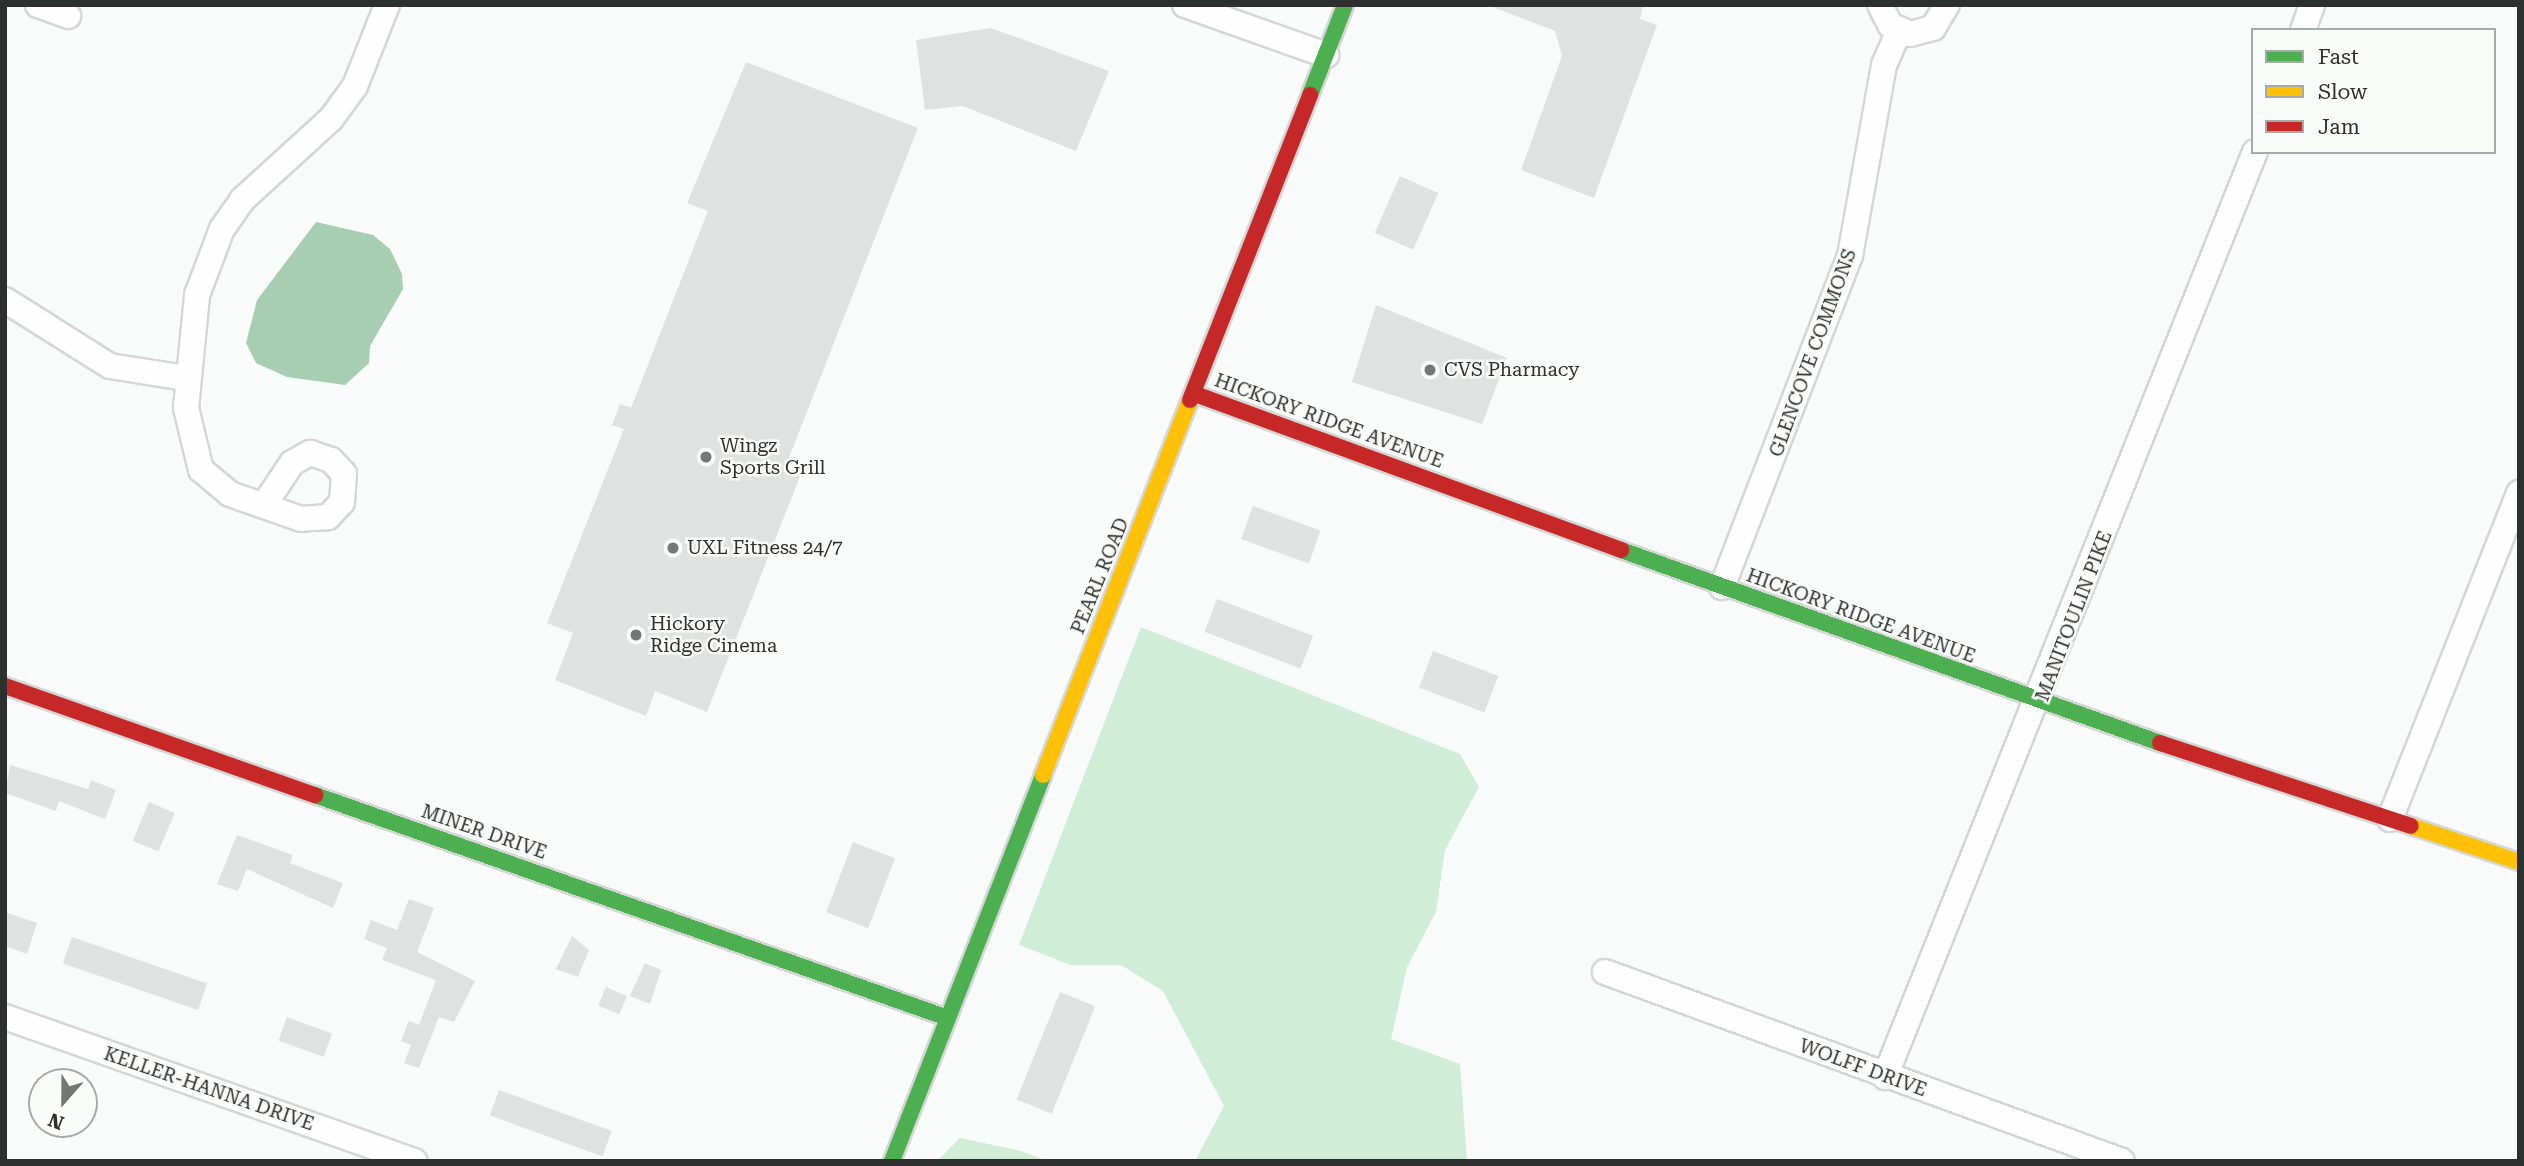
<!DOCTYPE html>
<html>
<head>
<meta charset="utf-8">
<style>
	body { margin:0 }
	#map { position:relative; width:2524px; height:1166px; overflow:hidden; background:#f9fbfa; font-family:"Roboto Serif",serif }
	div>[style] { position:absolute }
	.green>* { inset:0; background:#d0edd7 }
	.water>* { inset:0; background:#a7ceb0 }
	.building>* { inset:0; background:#e0e2e1; transform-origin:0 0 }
	.roads { filter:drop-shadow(2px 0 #d5d7d6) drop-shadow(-2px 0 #d5d7d6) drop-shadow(0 2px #d5d7d6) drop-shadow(0 -2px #d5d7d6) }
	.street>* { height:24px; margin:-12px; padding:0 12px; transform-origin:12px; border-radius:12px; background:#fefefe }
	.fast>* { height:16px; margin:-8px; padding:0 8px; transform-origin:8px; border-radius:8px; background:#4caf50 }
	.slow>* { height:16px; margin:-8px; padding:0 8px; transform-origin:8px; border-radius:8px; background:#ffc107 }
	.jam>* { height:16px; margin:-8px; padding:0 8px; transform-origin:8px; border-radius:8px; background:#c62828 }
	.dots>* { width:19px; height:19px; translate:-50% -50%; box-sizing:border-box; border:4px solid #f8fcf9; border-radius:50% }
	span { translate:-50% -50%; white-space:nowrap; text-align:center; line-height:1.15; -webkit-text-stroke:5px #f8fcf9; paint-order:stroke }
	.street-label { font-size:19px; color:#2e302f }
	.poi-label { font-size:19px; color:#2e302f }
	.left { translate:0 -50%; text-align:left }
	.frame { position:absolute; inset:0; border:7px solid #2e302f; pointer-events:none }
	.legend { position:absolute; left:2251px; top:28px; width:245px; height:126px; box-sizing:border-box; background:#f8fcf9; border:2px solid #a7aaa8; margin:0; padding:9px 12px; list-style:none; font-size:21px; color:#2e302f }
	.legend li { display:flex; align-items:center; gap:14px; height:35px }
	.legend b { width:35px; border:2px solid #a7aaa8 }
	.north { position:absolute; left:28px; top:1068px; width:70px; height:70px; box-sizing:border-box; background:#f8fcf9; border:2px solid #a7aaa8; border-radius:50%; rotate:201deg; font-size:19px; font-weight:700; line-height:28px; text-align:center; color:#2e302f }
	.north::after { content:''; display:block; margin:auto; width:24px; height:32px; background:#757776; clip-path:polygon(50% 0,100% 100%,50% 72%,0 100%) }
</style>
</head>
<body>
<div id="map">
	<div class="green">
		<div style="clip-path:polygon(1141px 627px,1460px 754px,1479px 787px,1445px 850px,1436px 912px,1407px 967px,1391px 1039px,1460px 1064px,1467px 1161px,1195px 1161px,1224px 1106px,1163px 991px,1121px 965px,1071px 965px,1019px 945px)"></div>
		<div style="clip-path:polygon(960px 1138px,1021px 1151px,1047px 1161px,937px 1161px)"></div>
	</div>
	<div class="water">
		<div style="clip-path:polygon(316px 222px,373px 235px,390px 249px,402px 274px,403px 289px,370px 346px,369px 363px,345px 385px,287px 377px,256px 363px,246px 343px,257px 300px)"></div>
	</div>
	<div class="building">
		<div style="clip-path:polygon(1488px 5px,1643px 5px,1640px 19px,1657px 25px,1594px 198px,1521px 170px,1562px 56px,1555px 31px)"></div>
		<div style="clip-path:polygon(991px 28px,1109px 71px,1076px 151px,963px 106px,925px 110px,916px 40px)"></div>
		<div style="clip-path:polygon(746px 62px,918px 128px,785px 468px,801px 474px,707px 712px,655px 691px,646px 716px,555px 680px,573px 633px,547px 623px,624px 429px,612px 425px,620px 404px,631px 408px,708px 211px,687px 203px)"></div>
		<div style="left:1400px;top:176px;width:42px;height:62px;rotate:24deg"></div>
		<div style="clip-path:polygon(1376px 305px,1507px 358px,1482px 424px,1352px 382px)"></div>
		<div style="left:1253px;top:506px;width:72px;height:35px;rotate:20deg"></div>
		<div style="left:1217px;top:599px;width:103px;height:35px;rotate:21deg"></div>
		<div style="left:1433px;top:651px;width:70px;height:39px;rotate:21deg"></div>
		<div style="clip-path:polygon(10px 765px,88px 789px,91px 780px,116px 790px,105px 819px,59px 801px,56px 811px,5px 793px)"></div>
		<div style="left:149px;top:802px;width:28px;height:42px;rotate:23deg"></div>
		<div style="clip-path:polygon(237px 835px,293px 855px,290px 863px,343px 883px,333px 908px,247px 869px,238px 891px,217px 884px)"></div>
		<div style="left:853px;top:842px;width:45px;height:75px;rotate:21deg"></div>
		<div style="clip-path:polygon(409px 899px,434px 908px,417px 952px,475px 981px,454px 1022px,439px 1017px,419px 1068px,404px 1063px,411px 1045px,401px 1041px,409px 1021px,419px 1025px,436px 980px,382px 960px,387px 948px,364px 939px,371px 920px,397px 930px)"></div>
		<div style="clip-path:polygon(5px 912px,37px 923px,27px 954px,5px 946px)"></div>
		<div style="clip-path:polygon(572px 936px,589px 950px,578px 977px,556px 969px)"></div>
		<div style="left:72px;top:937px;width:143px;height:28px;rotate:19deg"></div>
		<div style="clip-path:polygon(645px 963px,661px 970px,650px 1004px,630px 996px)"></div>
		<div style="left:606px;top:987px;width:23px;height:20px;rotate:23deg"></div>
		<div style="left:1060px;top:992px;width:38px;height:116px;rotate:22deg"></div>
		<div style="left:287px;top:1017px;width:48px;height:25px;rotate:20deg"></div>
		<div style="left:499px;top:1090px;width:120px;height:27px;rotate:20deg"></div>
	</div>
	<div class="roads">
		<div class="street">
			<div style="left:38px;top:5px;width:32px;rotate:20deg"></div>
			<div style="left:1185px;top:5px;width:150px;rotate:19.5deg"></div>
			<div style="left:1880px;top:5px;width:22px;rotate:63deg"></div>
			<div style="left:1890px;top:25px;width:22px;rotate:24deg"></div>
			<div style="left:1910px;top:34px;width:24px;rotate:-15deg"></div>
			<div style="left:1933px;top:28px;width:27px;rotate:-59deg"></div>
			<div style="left:2303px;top:30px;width:27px;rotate:-70deg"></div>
			<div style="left:5px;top:300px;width:124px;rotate:32.2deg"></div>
			<div style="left:110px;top:366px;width:77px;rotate:9deg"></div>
			<div style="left:266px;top:502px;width:47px;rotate:-56.3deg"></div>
			<div style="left:292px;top:463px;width:21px;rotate:-29deg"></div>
			<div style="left:310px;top:453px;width:22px;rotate:18deg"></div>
			<div style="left:331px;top:460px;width:19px;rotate:47deg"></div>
			<div style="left:344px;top:474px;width:28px;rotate:94deg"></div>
			<div style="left:342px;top:502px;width:21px;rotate:133deg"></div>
			<div style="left:328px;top:517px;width:27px;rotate:176deg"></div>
			<div style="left:301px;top:519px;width:75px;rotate:-160.6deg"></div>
			<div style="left:230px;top:494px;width:38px;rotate:-140deg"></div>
			<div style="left:201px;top:470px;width:64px;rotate:-103.6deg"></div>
			<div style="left:186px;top:408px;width:114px;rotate:-84.4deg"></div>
			<div style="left:197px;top:295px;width:71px;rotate:-69.3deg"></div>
			<div style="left:222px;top:229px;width:35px;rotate:-55deg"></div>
			<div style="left:242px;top:200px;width:120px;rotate:-42.3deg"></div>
			<div style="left:331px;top:119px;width:41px;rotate:-54deg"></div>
			<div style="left:355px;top:86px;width:87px;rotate:-68.4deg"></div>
			<div style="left:1722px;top:587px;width:355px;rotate:-68.9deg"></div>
			<div style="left:1850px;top:256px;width:194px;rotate:-79.9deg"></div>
			<div style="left:1884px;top:65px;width:37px;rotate:-66deg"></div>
			<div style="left:2390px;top:819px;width:351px;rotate:-68.4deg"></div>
			<div style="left:1605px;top:972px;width:550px;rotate:20.08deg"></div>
			<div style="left:5px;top:1017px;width:434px;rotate:19.4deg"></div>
			<div style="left:1885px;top:1077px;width:996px;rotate:-68.2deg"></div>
		</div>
		<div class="fast">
			<div style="left:1310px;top:95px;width:97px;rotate:-68.7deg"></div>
			<div style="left:1621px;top:550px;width:573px;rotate:19.7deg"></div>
			<div style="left:315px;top:795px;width:671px;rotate:19.41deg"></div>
			<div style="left:892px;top:1161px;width:414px;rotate:-68.6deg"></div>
		</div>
		<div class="slow">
			<div style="left:1043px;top:775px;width:403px;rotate:-68.6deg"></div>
			<div style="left:2411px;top:826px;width:114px;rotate:18.4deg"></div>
		</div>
		<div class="jam">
			<div style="left:1195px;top:394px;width:454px;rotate:20.1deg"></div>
			<div style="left:1190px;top:400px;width:328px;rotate:-68.5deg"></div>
			<div style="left:5px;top:686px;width:329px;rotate:19.4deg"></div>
			<div style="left:2160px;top:743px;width:264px;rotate:18.3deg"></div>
		</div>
	</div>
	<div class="dots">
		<div style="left:1430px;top:370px;background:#757776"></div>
		<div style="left:706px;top:457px;background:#757776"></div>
		<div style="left:673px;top:548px;background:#757776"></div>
		<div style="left:636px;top:635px;background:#757776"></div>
	</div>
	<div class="street-label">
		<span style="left:1813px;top:353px;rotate:-70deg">GLENCOVE COMMONS</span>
		<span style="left:1329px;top:421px;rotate:20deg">HICKORY RIDGE AVENUE</span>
		<span style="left:1100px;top:576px;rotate:-68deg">PEARL ROAD</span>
		<span style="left:1861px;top:616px;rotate:20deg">HICKORY RIDGE AVENUE</span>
		<span style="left:2074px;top:616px;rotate:-69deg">MANITOULIN PIKE</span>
		<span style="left:484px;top:832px;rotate:19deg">MINER DRIVE</span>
		<span style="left:1863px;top:1068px;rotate:20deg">WOLFF DRIVE</span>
		<span style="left:209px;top:1089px;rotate:19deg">KELLER-HANNA DRIVE</span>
	</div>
	<div class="poi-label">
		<span class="left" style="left:1444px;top:370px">CVS Pharmacy</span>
		<span class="left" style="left:720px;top:457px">Wingz<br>Sports Grill</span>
		<span class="left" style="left:687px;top:548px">UXL Fitness 24/7</span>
		<span class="left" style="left:650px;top:635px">Hickory<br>Ridge Cinema</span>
	</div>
	<div class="frame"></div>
	<ul class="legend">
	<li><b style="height:9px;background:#4caf50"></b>Fast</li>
	<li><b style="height:9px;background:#ffc107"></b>Slow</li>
	<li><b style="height:9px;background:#c62828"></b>Jam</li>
	</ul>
	<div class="north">N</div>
</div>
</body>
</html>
